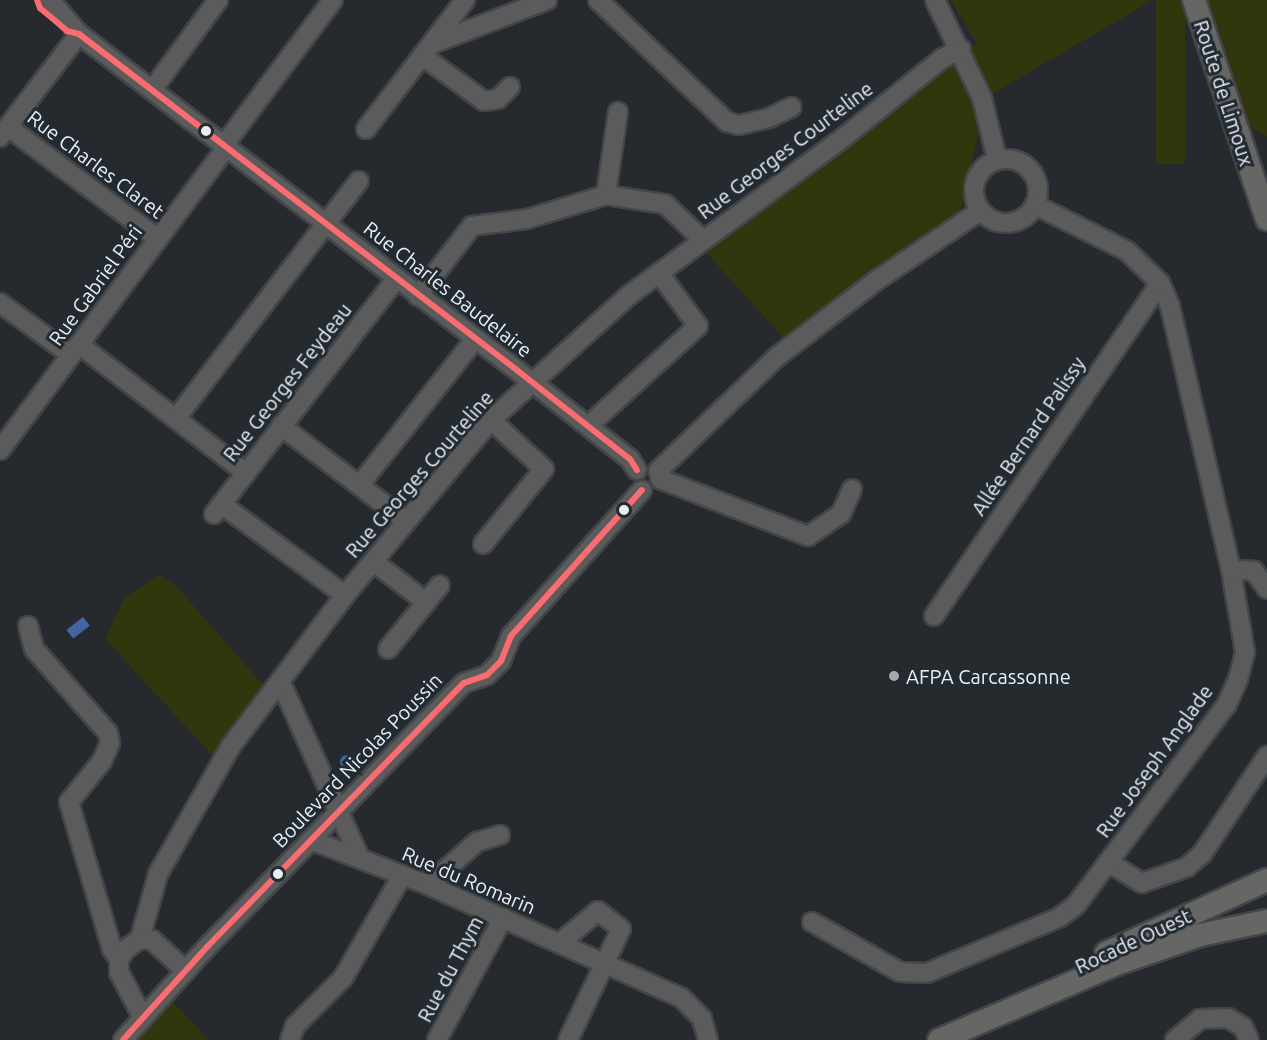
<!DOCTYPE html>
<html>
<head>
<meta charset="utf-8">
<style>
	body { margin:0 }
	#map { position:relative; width:1267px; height:1040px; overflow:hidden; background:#262a2e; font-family:Ubuntu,sans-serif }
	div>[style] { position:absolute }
	.green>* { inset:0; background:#32360c; transform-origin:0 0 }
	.water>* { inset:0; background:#4165a5; transform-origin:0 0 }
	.round { border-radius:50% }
	.roads { filter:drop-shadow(2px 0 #424649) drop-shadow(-2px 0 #424649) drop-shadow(0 2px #424649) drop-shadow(0 -2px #424649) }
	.minor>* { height:18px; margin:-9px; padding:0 9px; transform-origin:9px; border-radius:9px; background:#5c5b5b }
	.minor>.ring { margin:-9px; padding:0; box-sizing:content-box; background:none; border:18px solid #5c5b5b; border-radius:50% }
	.major>* { height:22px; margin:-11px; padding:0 11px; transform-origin:11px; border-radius:11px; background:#666665 }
	.bus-1>* { height:6px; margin:-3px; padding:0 3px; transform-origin:3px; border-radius:3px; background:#fb6c70 }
	.dots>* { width:16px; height:16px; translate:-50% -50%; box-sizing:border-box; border:3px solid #222a32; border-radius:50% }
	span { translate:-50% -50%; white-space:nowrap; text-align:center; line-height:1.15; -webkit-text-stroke:6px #222a32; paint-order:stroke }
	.street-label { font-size:20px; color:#eaeff5 }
	.poi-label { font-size:20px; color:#eaeff5 }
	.left { translate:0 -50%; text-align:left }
</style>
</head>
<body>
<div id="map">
	<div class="green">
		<div style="clip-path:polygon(950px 0,1153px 0,987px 97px,954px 239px,787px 342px,703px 249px,977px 43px)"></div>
		<div style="left:1156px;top:0;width:29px;height:164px"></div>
		<div style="clip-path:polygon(1199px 0,1267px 0,1267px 137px,1240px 120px)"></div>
		<div style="clip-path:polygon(159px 575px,176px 586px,265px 687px,212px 755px,105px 639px,125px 597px)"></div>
		<div style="clip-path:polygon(173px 1002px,209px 1040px,138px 1040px)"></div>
	</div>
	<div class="water">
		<div style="left:83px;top:617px;width:11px;height:21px;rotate:52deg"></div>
		<div class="round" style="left:340px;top:755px;width:14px;height:14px"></div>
	</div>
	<div class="roads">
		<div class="minor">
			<div style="left:50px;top:0;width:45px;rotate:49.5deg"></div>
			<div style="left:79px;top:34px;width:553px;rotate:37.51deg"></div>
			<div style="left:518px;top:371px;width:142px;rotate:38.2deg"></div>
			<div style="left:630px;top:459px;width:13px;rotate:58deg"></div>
			<div style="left:598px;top:0;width:178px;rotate:43.4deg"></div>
			<div style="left:727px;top:122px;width:12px;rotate:14deg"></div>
			<div style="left:739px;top:125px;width:31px;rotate:-13deg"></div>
			<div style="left:769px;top:118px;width:25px;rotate:-26deg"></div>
			<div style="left:935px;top:0;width:109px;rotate:64.4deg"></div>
			<div style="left:982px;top:98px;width:63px;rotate:76.2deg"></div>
			<div style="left:434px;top:43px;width:121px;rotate:-20.8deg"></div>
			<div style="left:424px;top:57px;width:74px;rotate:36.3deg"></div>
			<div style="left:484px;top:101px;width:14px;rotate:-8deg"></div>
			<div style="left:498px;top:99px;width:17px;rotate:-45deg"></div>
			<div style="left:152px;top:90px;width:112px;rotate:-53.7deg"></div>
			<div style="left:8px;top:127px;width:186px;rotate:36.7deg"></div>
			<div style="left:366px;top:129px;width:163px;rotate:-52.5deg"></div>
			<div style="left:0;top:137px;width:130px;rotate:-52.5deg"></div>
			<div style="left:224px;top:145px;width:181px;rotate:-53.1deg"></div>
			<div class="ring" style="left:974px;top:159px;width:46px;height:46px"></div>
			<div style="left:606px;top:195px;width:84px;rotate:-81.8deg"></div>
			<div style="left:418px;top:296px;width:88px;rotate:-52.4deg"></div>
			<div style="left:472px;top:226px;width:55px;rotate:-7.3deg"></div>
			<div style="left:527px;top:219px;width:83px;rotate:-16.9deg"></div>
			<div style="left:606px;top:195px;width:60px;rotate:8.7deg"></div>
			<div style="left:665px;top:204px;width:52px;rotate:43.5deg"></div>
			<div style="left:0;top:303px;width:88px;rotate:36.2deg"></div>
			<div style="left:80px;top:345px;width:208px;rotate:37.6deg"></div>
			<div style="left:177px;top:417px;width:298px;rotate:-52.4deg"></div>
			<div style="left:281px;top:426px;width:157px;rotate:37.2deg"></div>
			<div style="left:588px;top:426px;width:149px;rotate:-42.3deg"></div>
			<div style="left:698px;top:326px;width:66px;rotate:-126.3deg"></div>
			<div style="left:0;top:450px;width:379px;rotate:-53.2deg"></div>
			<div style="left:658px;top:471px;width:166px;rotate:-43.8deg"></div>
			<div style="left:778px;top:356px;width:125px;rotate:-37.5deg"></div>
			<div style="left:877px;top:280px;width:124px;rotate:-33.8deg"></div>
			<div style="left:660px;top:479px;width:159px;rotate:21.1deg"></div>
			<div style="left:808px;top:536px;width:40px;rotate:-34deg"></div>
			<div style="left:841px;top:514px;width:27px;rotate:-66deg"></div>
			<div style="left:361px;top:483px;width:184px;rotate:-51.6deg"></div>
			<div style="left:221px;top:504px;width:154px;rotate:36.3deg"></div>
			<div style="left:214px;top:514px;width:297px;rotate:-52.2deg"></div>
			<div style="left:483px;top:544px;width:97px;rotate:-50.9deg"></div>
			<div style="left:544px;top:469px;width:72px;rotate:-137.2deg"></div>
			<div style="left:374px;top:562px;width:66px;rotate:37.6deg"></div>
			<div style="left:1231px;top:570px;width:23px;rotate:2deg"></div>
			<div style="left:1254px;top:571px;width:22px;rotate:54deg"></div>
			<div style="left:934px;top:616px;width:402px;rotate:-55.8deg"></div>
			<div style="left:28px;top:626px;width:24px;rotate:75deg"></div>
			<div style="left:34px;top:649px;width:112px;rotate:48.6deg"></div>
			<div style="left:108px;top:733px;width:10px;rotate:79deg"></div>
			<div style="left:110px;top:743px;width:20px;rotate:114deg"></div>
			<div style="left:102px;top:761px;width:53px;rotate:128.8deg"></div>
			<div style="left:69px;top:802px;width:153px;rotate:73.7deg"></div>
			<div style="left:112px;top:949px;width:12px;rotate:55deg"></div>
			<div style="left:388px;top:649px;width:82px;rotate:-50.9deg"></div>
			<div style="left:281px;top:683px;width:193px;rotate:65.8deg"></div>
			<div style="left:311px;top:840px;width:125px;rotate:21deg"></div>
			<div style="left:428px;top:885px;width:278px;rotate:24deg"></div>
			<div style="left:682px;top:998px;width:29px;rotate:46deg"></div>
			<div style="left:702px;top:1019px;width:22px;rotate:74deg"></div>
			<div style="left:1108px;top:862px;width:40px;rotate:32deg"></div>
			<div style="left:1142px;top:883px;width:48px;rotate:-19.6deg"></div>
			<div style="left:1187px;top:867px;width:20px;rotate:-41deg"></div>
			<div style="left:1202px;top:854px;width:118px;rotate:-56.4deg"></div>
			<div style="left:428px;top:885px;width:65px;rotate:-41.3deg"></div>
			<div style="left:477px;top:842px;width:24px;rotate:-17deg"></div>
			<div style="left:812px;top:922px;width:101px;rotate:29.6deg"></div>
			<div style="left:900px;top:972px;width:27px;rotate:2deg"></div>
			<div style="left:927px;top:973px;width:144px;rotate:-22.8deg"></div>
			<div style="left:1060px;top:917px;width:20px;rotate:-37deg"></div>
			<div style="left:1076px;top:905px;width:251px;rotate:-53.1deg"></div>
			<div style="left:1227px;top:704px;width:27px;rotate:-66deg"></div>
			<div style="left:1238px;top:679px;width:28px;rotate:-75deg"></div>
			<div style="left:1245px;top:652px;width:83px;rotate:-99.7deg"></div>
			<div style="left:1231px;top:570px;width:271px;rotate:-103deg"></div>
			<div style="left:1170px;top:306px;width:25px;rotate:-113deg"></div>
			<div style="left:1160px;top:283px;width:46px;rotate:-135.9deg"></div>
			<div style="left:1127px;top:251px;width:103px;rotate:-153.4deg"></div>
			<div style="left:140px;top:939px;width:67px;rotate:-74.5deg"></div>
			<div style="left:158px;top:874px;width:147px;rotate:-60.3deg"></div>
			<div style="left:231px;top:746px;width:189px;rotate:-52.9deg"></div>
			<div style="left:345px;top:595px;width:228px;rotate:-50.2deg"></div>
			<div style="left:491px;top:420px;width:185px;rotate:-42.1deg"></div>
			<div style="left:628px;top:296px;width:267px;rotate:-36.3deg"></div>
			<div style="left:843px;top:138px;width:128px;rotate:-38.7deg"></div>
			<div style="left:943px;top:58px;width:20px;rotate:-27deg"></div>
			<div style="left:561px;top:942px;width:48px;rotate:-40deg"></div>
			<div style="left:598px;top:911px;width:29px;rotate:38deg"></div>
			<div style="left:621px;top:929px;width:123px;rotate:115.5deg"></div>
			<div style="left:143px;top:1018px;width:52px;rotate:-117.6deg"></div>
			<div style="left:119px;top:972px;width:13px;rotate:-90deg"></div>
			<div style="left:119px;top:959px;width:12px;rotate:-55deg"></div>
			<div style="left:126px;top:949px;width:17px;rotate:-36deg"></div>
			<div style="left:140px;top:939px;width:12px;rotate:5deg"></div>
			<div style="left:152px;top:940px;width:46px;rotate:42.4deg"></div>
			<div style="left:123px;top:1040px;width:125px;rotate:-47.9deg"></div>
			<div style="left:207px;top:947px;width:368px;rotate:-45.8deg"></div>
			<div style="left:464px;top:683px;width:24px;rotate:-19deg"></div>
			<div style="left:487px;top:675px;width:20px;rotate:-45deg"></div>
			<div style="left:501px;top:661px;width:27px;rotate:-68deg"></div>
			<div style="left:511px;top:636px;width:196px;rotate:-48.1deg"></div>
			<div style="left:290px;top:1040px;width:15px;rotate:-70deg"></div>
			<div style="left:295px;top:1026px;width:68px;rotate:-45deg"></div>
			<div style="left:343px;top:978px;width:118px;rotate:-60deg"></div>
			<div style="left:437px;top:1040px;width:139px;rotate:-61.6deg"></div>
			<div style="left:1175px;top:1040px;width:33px;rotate:-40deg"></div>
			<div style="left:1200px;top:1019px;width:28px;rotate:-2deg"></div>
			<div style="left:1228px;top:1018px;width:17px;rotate:31deg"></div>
			<div style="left:1243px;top:1027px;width:14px;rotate:65deg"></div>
		</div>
		<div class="major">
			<div style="left:1194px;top:0;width:231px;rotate:71.6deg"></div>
			<div style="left:1106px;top:953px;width:177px;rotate:-24.4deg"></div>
			<div style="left:939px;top:1040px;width:193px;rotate:-23.2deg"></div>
			<div style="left:1116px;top:964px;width:89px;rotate:-19deg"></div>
			<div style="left:1200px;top:935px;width:68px;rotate:-11.8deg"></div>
		</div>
	</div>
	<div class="bus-1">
		<div style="left:37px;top:0;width:9px;rotate:69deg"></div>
		<div style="left:40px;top:8px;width:35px;rotate:40deg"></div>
		<div style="left:67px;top:31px;width:12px;rotate:14deg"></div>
		<div style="left:79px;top:34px;width:553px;rotate:37.51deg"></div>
		<div style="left:518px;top:371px;width:142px;rotate:38.2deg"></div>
		<div style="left:630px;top:459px;width:13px;rotate:58deg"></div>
		<div style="left:123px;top:1040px;width:125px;rotate:-47.9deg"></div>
		<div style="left:207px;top:947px;width:368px;rotate:-45.8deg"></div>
		<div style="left:464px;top:683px;width:24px;rotate:-19deg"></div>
		<div style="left:487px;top:675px;width:20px;rotate:-45deg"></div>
		<div style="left:501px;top:661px;width:27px;rotate:-68deg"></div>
		<div style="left:511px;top:636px;width:196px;rotate:-48.1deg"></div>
	</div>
	<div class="dots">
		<div style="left:206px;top:131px;background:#eaeff5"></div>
		<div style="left:624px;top:510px;background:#eaeff5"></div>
		<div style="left:894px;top:676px;background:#a5aaaf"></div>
		<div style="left:278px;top:874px;background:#eaeff5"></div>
	</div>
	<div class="street-label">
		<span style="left:1224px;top:93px;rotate:72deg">Route de Limoux</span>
		<span style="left:785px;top:150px;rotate:-37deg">Rue Georges Courteline</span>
		<span style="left:96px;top:164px;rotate:37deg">Rue Charles Claret</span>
		<span style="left:95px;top:285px;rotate:-54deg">Rue Gabriel Péri</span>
		<span style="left:448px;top:289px;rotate:38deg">Rue Charles Baudelaire</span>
		<span style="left:287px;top:382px;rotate:-52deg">Rue Georges Feydeau</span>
		<span style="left:1028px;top:436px;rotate:-56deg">Allée Bernard Palissy</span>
		<span style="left:419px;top:474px;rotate:-49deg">Rue Georges Courteline</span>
		<span style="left:357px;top:760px;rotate:-46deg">Boulevard Nicolas Poussin</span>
		<span style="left:1154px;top:761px;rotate:-54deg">Rue Joseph Anglade</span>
		<span style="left:469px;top:880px;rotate:23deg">Rue du Romarin</span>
		<span style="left:1133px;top:941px;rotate:-25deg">Rocade Ouest</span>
		<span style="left:450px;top:969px;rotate:-62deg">Rue du Thym</span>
	</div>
	<div class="poi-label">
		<span class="left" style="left:906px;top:676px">AFPA Carcassonne</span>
	</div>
</div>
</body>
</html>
